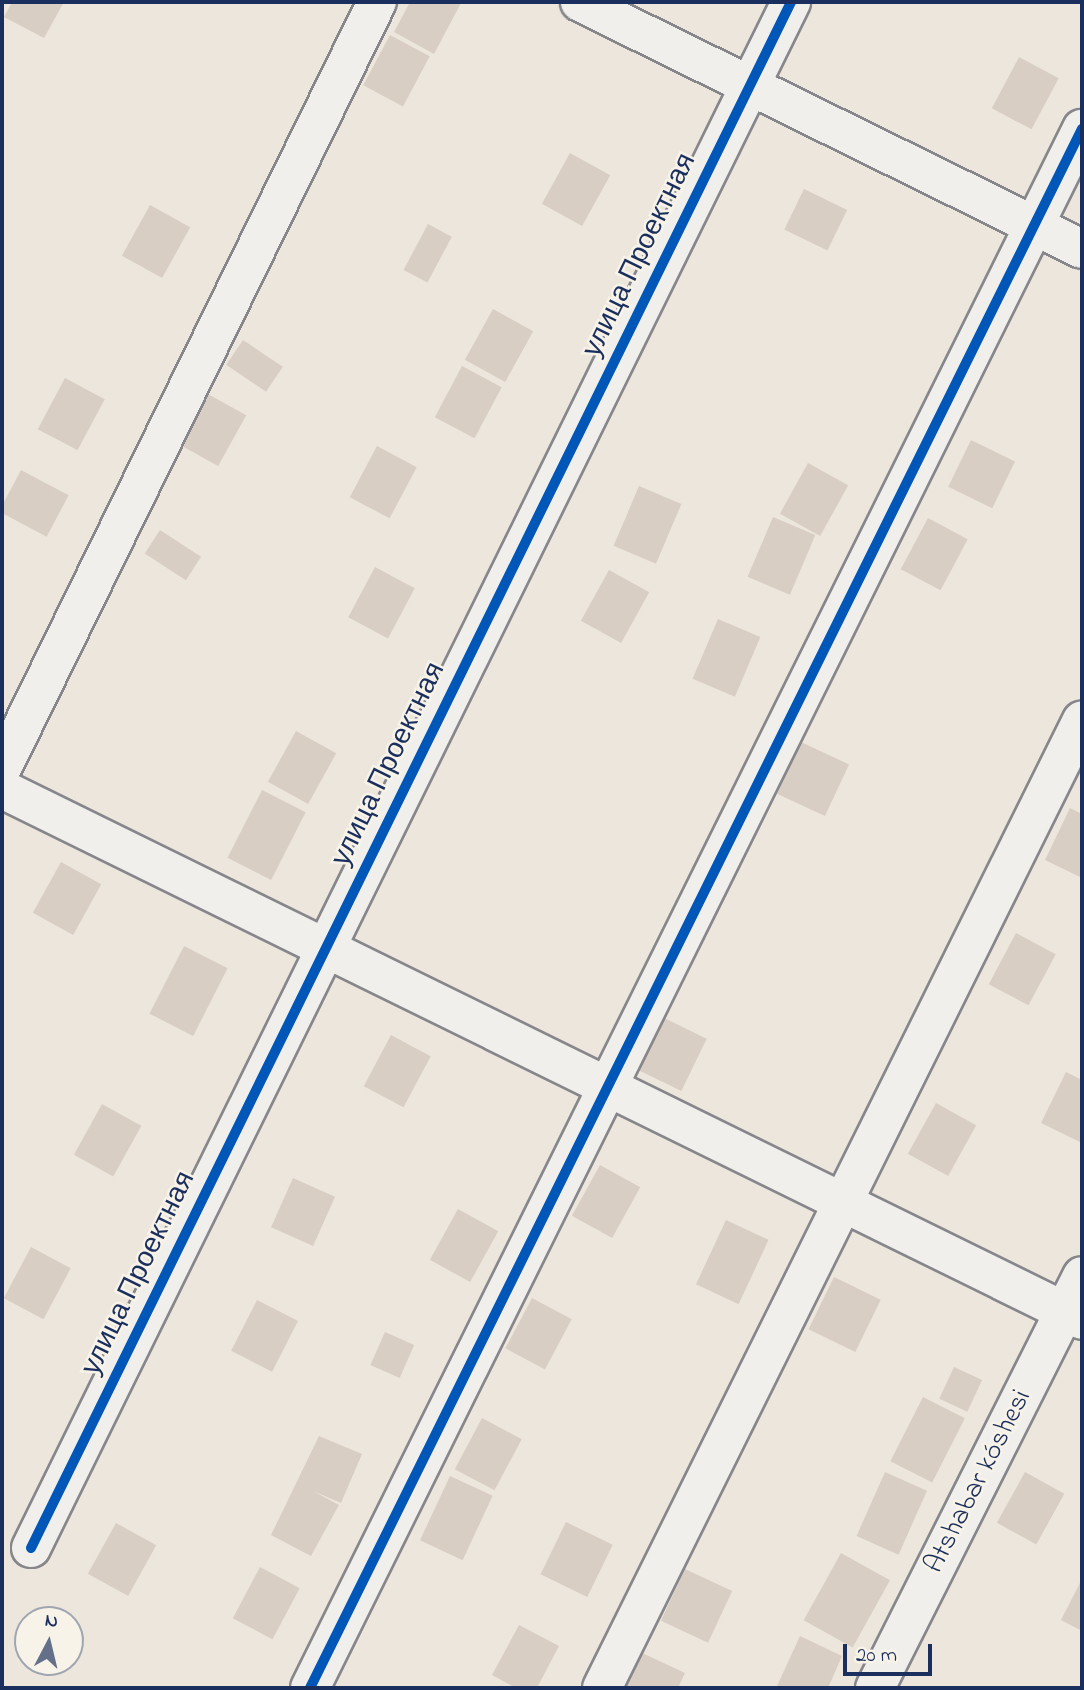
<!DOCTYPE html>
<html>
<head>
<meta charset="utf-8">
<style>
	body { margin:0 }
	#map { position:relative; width:1084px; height:1690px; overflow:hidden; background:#ede6dd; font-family:"Indie Flower",sans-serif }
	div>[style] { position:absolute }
	.building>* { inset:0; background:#d9cec3; transform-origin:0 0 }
	.roads { filter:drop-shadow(2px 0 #86868b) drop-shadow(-2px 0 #86868b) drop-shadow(0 2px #86868b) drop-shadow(0 -2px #86868b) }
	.minor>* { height:38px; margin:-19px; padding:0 19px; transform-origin:19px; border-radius:19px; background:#f1efeb }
	.cycleway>* { height:10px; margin:-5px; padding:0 5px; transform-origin:5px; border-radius:5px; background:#0057b8 }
	span { translate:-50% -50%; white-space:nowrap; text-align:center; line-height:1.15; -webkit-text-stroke:5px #f7f3e8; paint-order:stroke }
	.street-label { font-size:28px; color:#1b2f5e }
	.frame { position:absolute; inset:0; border:4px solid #1b2f5e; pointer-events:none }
	.north { position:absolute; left:14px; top:1606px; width:70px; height:70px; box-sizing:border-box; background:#f7f3e8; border:2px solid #9fa5b1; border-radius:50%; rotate:7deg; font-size:19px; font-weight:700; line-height:28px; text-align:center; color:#1b2f5e }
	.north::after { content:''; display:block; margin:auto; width:24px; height:32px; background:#646f8a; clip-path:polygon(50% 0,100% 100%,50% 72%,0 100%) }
	.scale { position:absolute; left:843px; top:1644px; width:89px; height:32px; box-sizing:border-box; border:4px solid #1b2f5e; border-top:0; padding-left:9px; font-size:21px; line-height:24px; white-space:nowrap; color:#1b2f5e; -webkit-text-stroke:5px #f7f3e8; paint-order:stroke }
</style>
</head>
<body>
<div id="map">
	<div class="building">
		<div style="clip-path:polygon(12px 2px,64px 2px,44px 38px,4px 17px)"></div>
		<div style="clip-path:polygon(410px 2px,461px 3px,434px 54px,394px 32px)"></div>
		<div style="left:390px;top:35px;width:45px;height:57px;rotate:28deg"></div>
		<div style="left:1019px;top:57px;width:45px;height:58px;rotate:28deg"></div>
		<div style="left:570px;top:153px;width:46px;height:58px;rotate:29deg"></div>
		<div style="left:804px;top:189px;width:48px;height:45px;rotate:26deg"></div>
		<div style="left:150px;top:205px;width:46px;height:58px;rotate:29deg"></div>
		<div style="left:428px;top:224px;width:27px;height:52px;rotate:28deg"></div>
		<div style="left:493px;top:309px;width:46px;height:58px;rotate:29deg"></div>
		<div style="left:243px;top:340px;width:48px;height:30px;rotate:34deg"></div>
		<div style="left:462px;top:366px;width:45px;height:58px;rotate:28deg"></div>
		<div style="left:65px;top:378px;width:45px;height:58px;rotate:28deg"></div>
		<div style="left:206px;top:393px;width:46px;height:58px;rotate:29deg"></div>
		<div style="left:971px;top:440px;width:49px;height:52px;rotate:26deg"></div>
		<div style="left:377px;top:446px;width:45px;height:58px;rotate:28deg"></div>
		<div style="left:808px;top:463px;width:46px;height:58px;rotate:29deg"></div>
		<div style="left:21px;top:470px;width:54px;height:47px;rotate:28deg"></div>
		<div style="left:639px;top:486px;width:46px;height:65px;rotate:23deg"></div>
		<div style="left:773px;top:517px;width:46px;height:65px;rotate:23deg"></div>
		<div style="left:928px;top:518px;width:45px;height:58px;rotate:28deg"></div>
		<div style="left:160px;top:530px;width:49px;height:28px;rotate:33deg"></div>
		<div style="left:375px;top:567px;width:45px;height:57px;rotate:28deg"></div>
		<div style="left:609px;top:570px;width:46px;height:58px;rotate:29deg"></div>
		<div style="left:718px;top:619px;width:46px;height:65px;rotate:23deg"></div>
		<div style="left:296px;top:731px;width:46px;height:58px;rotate:29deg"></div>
		<div style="left:801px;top:742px;width:53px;height:57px;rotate:25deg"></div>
		<div style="left:262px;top:790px;width:49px;height:76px;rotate:27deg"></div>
		<div style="clip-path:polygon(1070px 808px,1082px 814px,1082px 878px,1045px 860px)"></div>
		<div style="left:61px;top:862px;width:46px;height:58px;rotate:29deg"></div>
		<div style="left:1016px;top:933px;width:45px;height:58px;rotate:28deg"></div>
		<div style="left:184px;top:946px;width:49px;height:76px;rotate:27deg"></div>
		<div style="left:660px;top:1016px;width:52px;height:58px;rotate:26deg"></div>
		<div style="left:391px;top:1035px;width:45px;height:58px;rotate:28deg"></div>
		<div style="clip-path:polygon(1066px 1072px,1082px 1080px,1082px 1143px,1041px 1123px)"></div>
		<div style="left:936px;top:1103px;width:46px;height:58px;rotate:29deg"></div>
		<div style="left:102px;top:1104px;width:45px;height:58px;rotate:29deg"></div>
		<div style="left:600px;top:1165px;width:46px;height:58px;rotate:29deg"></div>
		<div style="left:293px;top:1178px;width:46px;height:54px;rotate:24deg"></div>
		<div style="left:458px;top:1209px;width:46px;height:58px;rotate:29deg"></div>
		<div style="left:726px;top:1220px;width:47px;height:71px;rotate:25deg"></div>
		<div style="left:31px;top:1247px;width:45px;height:58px;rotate:28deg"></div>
		<div style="left:834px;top:1277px;width:52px;height:58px;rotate:26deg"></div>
		<div style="left:532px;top:1298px;width:45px;height:57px;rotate:28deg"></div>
		<div style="left:257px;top:1300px;width:46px;height:57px;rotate:27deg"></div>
		<div style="left:385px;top:1332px;width:32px;height:36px;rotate:24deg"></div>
		<div style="left:954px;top:1367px;width:31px;height:35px;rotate:25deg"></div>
		<div style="left:923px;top:1397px;width:47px;height:72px;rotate:27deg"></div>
		<div style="left:482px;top:1418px;width:45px;height:58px;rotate:28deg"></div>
		<div style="clip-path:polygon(319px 1436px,362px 1454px,341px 1503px,313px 1491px,339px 1505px,311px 1556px,271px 1535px)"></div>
		<div style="left:885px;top:1472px;width:46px;height:70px;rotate:24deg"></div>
		<div style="left:1025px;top:1472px;width:45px;height:58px;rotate:29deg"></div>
		<div style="left:450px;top:1476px;width:47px;height:71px;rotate:25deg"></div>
		<div style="left:566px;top:1522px;width:52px;height:58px;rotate:26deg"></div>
		<div style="left:116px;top:1523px;width:46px;height:58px;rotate:29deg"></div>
		<div style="left:841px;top:1553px;width:56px;height:77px;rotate:29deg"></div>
		<div style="left:260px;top:1567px;width:45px;height:58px;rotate:28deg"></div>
		<div style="left:685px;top:1569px;width:52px;height:57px;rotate:25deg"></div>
		<div style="clip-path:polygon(1082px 1579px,1082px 1631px,1061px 1620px)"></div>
		<div style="clip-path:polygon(519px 1625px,559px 1646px,537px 1688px,516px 1688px,492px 1675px)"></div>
		<div style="clip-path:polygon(800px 1636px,842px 1656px,828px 1688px,777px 1686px)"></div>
		<div style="clip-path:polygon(638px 1651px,685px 1673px,678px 1688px,620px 1688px)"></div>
	</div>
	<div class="roads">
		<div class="minor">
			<div style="left:580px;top:2px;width:559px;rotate:26.2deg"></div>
			<div style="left:2px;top:768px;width:853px;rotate:-63.92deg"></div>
			<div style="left:2px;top:789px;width:1203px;rotate:26.18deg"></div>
			<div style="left:31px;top:1548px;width:1723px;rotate:-63.82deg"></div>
			<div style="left:310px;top:1688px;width:1740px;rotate:-63.66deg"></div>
			<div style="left:602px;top:1688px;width:1080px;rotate:-63.62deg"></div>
			<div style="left:875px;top:1688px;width:461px;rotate:-63.3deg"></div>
		</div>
	</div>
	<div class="cycleway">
		<div style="left:31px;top:1548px;width:1723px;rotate:-63.82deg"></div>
		<div style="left:310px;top:1688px;width:1740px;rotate:-63.66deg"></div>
	</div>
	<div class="street-label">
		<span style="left:641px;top:256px;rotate:-64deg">улица Проектная</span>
		<span style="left:390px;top:765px;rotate:-64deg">улица Проектная</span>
		<span style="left:140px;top:1274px;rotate:-64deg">улица Проектная</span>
		<span style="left:979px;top:1482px;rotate:-63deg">Atshabar kóshesi</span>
	</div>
	<div class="frame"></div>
	<div class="north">N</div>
	<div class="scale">20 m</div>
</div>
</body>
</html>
